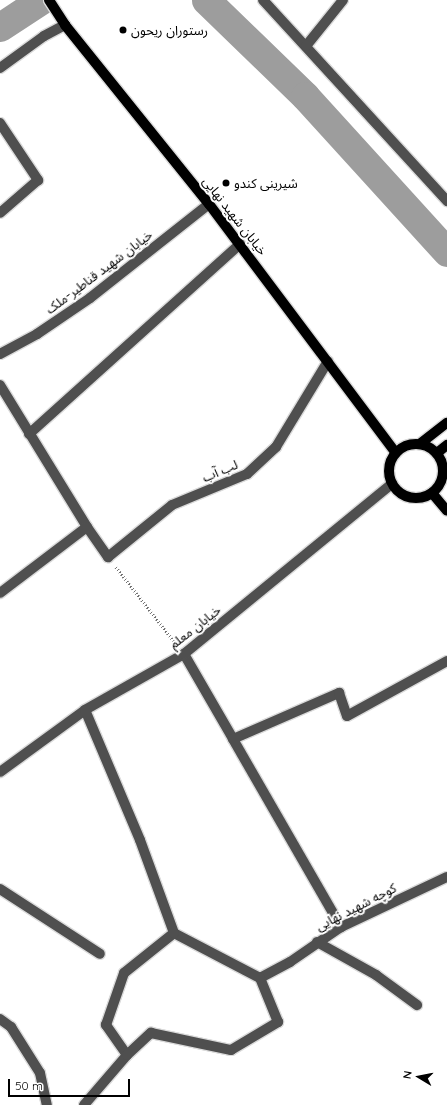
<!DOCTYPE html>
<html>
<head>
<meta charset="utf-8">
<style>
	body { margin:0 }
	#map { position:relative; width:447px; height:1105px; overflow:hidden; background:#fff; font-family:Quicksand,"Noto Sans Arabic",sans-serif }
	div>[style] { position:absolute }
	.river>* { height:29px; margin:-14.5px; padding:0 14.5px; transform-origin:14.5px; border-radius:14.5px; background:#9d9d9d }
	.path>* { height:2.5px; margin-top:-1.25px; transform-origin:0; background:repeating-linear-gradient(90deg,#717171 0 1px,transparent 0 3px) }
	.roads { filter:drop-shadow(1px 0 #dbdbdb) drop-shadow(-1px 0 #dbdbdb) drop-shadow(0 1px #dbdbdb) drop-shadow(0 -1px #dbdbdb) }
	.minor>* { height:10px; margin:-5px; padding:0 5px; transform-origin:5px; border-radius:5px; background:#4f4f4f }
	.major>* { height:10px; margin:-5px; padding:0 5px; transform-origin:5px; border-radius:5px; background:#000 }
	.major>.ring { margin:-5px; padding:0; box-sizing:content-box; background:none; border:10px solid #000; border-radius:50% }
	.dots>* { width:11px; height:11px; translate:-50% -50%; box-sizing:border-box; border:2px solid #fff; border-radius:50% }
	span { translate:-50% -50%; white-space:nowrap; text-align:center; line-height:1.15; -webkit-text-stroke:4px #fff; paint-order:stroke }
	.poi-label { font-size:13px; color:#000 }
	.left { translate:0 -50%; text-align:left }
	.street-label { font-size:13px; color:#000 }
	.north { position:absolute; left:399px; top:1057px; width:40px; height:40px; -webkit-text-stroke:3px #fff; paint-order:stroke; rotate:280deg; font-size:11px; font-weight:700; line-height:16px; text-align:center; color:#000 }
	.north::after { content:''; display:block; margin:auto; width:14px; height:18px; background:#000; clip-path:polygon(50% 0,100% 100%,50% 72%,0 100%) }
	.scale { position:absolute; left:8px; top:1079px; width:122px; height:18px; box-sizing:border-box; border:2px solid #000; border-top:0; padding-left:5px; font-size:12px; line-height:14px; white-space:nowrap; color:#000; -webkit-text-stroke:3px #fff; paint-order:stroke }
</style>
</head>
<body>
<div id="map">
	<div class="river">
		<div style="left:206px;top:0;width:138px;rotate:44.1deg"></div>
		<div style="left:305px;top:96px;width:211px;rotate:47.7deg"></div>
		<div style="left:0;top:27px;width:49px;rotate:-33.4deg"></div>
	</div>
	<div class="path">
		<div style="left:116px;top:567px;width:99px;rotate:52deg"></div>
	</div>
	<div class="roads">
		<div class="minor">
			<div style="left:263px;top:0;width:273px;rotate:47.5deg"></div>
			<div style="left:306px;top:46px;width:59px;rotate:-51.2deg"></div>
			<div style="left:0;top:68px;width:54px;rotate:-36deg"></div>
			<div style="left:44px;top:36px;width:24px;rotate:-28deg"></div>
			<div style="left:0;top:123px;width:69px;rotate:56.3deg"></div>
			<div style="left:38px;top:180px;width:50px;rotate:139deg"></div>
			<div style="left:0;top:354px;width:42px;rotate:-28.4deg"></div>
			<div style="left:37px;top:334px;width:64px;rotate:-34.2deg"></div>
			<div style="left:90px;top:298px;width:152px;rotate:-38.3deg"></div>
			<div style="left:0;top:385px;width:167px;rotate:58.5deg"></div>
			<div style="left:87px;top:527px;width:37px;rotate:55deg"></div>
			<div style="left:108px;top:557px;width:82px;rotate:-39.1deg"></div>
			<div style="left:172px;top:505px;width:81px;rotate:-22.5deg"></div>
			<div style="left:247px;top:474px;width:40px;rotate:-43deg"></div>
			<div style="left:276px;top:447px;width:100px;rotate:-58.8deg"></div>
			<div style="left:29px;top:434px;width:284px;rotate:-42deg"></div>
			<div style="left:0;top:593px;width:109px;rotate:-37.2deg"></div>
			<div style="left:184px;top:654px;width:98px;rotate:60deg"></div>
			<div style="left:233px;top:739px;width:116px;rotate:-23.5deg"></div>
			<div style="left:339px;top:693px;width:24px;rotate:71deg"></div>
			<div style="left:347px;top:716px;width:114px;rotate:-28.8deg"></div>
			<div style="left:233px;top:739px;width:217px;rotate:60.1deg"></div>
			<div style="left:0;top:772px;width:105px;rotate:-36.1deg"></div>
			<div style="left:85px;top:710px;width:114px;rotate:-29.5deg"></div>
			<div style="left:184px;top:654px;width:269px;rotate:-39.3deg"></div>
			<div style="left:0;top:889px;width:119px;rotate:33deg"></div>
			<div style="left:317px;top:942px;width:68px;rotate:29.2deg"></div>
			<div style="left:376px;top:975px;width:51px;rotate:36.2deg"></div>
			<div style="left:260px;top:978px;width:34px;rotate:-28deg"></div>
			<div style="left:290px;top:962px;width:62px;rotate:-34.5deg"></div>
			<div style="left:341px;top:927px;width:117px;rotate:-25.3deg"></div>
			<div style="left:0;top:1019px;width:14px;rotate:36deg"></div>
			<div style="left:11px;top:1027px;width:54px;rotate:57.8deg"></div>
			<div style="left:40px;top:1073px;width:33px;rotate:78deg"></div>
			<div style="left:127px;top:1055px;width:37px;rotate:-125deg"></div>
			<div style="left:106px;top:1025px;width:55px;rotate:-70.9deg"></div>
			<div style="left:124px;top:973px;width:64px;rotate:-38.7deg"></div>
			<div style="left:84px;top:1105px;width:66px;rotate:-49.3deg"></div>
			<div style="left:127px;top:1055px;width:33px;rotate:-43deg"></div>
			<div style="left:151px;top:1033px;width:82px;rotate:12deg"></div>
			<div style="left:231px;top:1050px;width:55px;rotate:-30.8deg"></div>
			<div style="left:278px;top:1022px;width:48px;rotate:-112.2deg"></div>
			<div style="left:260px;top:978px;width:97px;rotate:-152.4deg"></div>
			<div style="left:174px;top:933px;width:99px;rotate:-110.1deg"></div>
			<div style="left:140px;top:840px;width:141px;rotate:-112.9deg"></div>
		</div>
		<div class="major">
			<div style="left:49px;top:0;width:30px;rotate:57deg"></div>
			<div style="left:65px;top:25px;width:230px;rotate:51.2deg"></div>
			<div style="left:209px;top:204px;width:311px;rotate:53.1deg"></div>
			<div style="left:421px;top:443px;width:33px;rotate:-38deg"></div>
			<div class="ring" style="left:389px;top:444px;width:44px;height:44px"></div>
			<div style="left:437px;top:453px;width:13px;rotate:-39deg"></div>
			<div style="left:432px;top:493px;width:23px;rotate:50deg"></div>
		</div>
	</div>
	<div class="dots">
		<div style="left:123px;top:30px;background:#000"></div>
		<div style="left:226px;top:183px;background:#000"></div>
	</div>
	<div class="poi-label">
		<span class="left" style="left:131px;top:30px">رستوران ریحون</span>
		<span class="left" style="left:234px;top:183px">شیرینی کندو</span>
	</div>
	<div class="street-label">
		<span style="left:235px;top:216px;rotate:52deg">خیابان شهید نهایی</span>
		<span style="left:99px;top:272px;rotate:-37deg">خیابان شهید قناطیر-ملک</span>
		<span style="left:220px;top:471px;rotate:-23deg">لب آب</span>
		<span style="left:195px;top:627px;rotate:-38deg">خیابان معلم</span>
		<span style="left:356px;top:907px;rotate:-27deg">کوچه شهید نهایی</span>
	</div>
	<div class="north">N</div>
	<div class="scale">50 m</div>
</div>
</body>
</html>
